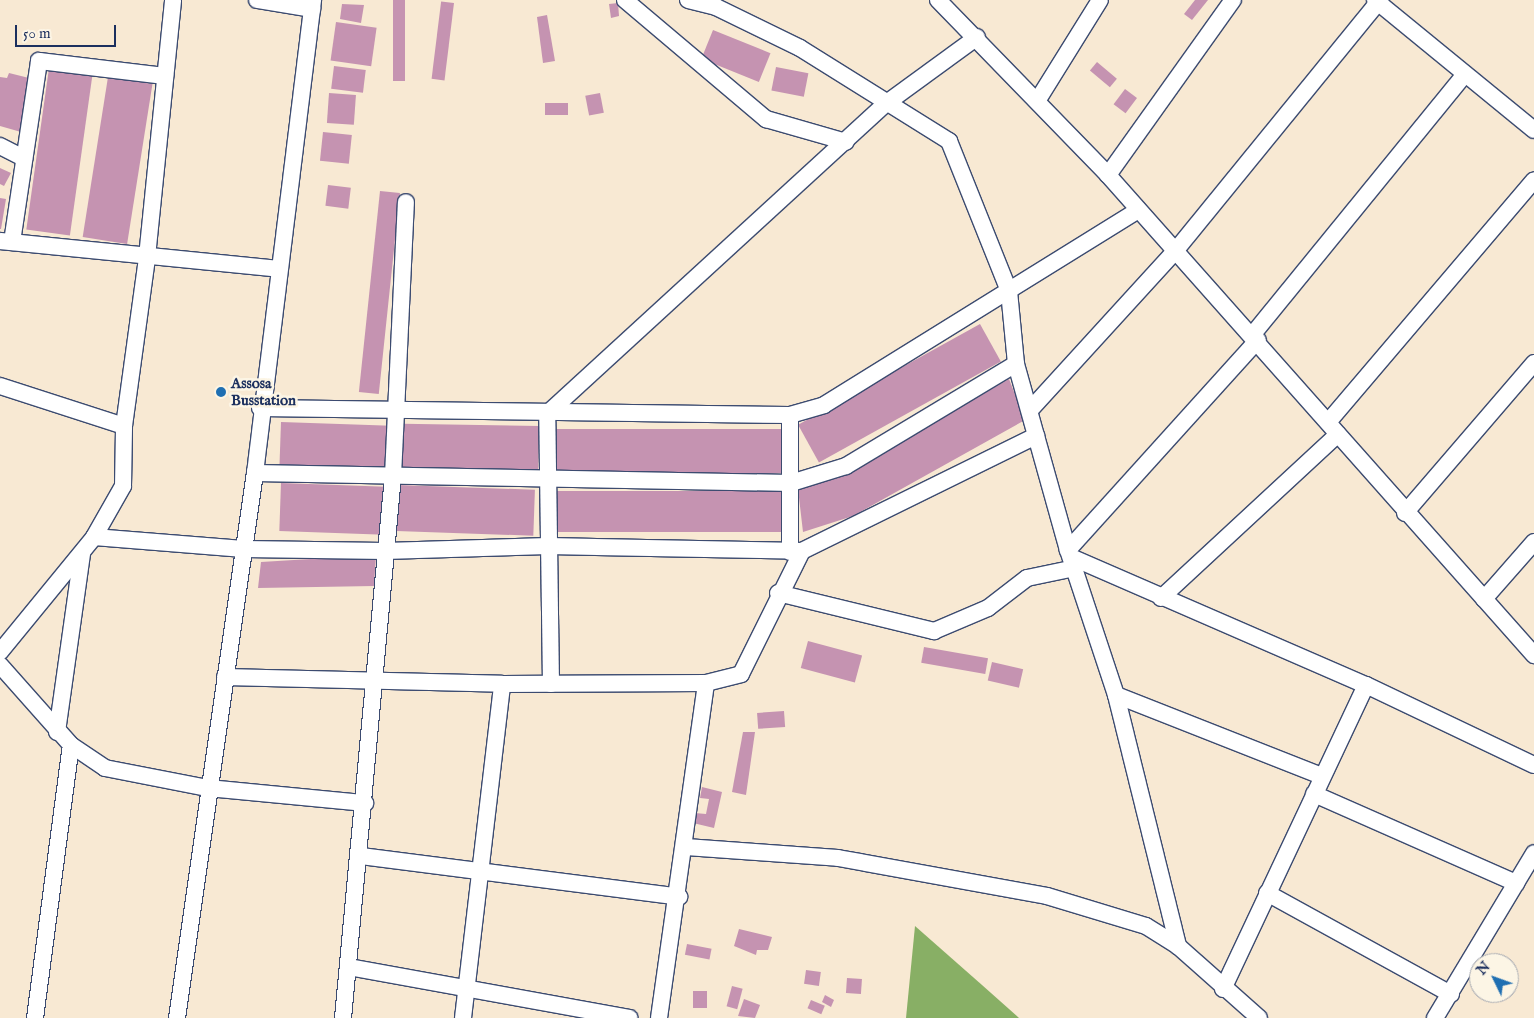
<!DOCTYPE html>
<html>
<head>
<meta charset="utf-8">
<style>
	body { margin:0 }
	#map { position:relative; width:1534px; height:1018px; overflow:hidden; background:#f8e9d3; font-family:"IM FELL English",serif }
	div>[style] { position:absolute }
	.forest>* { inset:0; background:#88af65 }
	.building>* { inset:0; background:#c593b1; transform-origin:0 0 }
	.roads { filter:drop-shadow(1px 0 #3c4b70) drop-shadow(-1px 0 #3c4b70) drop-shadow(0 1px #3c4b70) drop-shadow(0 -1px #3c4b70) }
	.street>* { height:16px; margin:-8px; padding:0 8px; transform-origin:8px; border-radius:8px; background:#fff }
	.dots>* { width:14px; height:14px; translate:-50% -50%; box-sizing:border-box; border:2px solid #fcf5e5; border-radius:50% }
	span { translate:-50% -50%; white-space:nowrap; text-align:center; line-height:1.15; -webkit-text-stroke:5px #fcf5e5; paint-order:stroke }
	.poi-label { font-size:15px; color:#1b2f5e; font-weight:700 }
	.left { translate:0 -50%; text-align:left }
	.north { position:absolute; left:1469px; top:953px; width:50px; height:50px; box-sizing:border-box; background:#fcf5e5; border:1px solid #a2a6af; border-radius:50%; rotate:312deg; font-size:14px; font-weight:700; line-height:20px; text-align:center; color:#1b2f5e }
	.north::after { content:''; display:block; margin:auto; width:18px; height:22px; background:#1f6fb2; clip-path:polygon(50% 0,100% 100%,50% 72%,0 100%) }
	.scale { position:absolute; left:15px; top:25px; width:101px; height:22px; box-sizing:border-box; border:2px solid #1b2f5e; border-top:0; padding-left:6px; font-size:15px; line-height:18px; white-space:nowrap; color:#1b2f5e; -webkit-text-stroke:4px #fcf5e5; paint-order:stroke }
</style>
</head>
<body>
<div id="map">
	<div class="forest">
		<div style="clip-path:polygon(915px 926px,982px 985px,1019px 1018px,906px 1018px)"></div>
	</div>
	<div class="building">
		<div style="left:393px;top:0;width:12px;height:81px"></div>
		<div style="clip-path:polygon(1195px 0,1208px 0,1192px 20px,1184px 14px)"></div>
		<div style="left:454px;top:3px;width:78px;height:13px;rotate:97deg"></div>
		<div style="clip-path:polygon(618px 3px,619px 16px,611px 18px,609px 4px)"></div>
		<div style="clip-path:polygon(342px 4px,364px 5px,361px 23px,340px 19px)"></div>
		<div style="clip-path:polygon(547px 15px,555px 61px,543px 63px,537px 17px)"></div>
		<div style="left:336px;top:22px;width:41px;height:39px;rotate:8deg"></div>
		<div style="left:713px;top:30px;width:62px;height:31px;rotate:22deg"></div>
		<div style="left:1097px;top:62px;width:26px;height:11px;rotate:40deg"></div>
		<div style="left:334px;top:66px;width:32px;height:23px;rotate:7deg"></div>
		<div style="left:776px;top:67px;width:33px;height:24px;rotate:11deg"></div>
		<div style="left:49px;top:68px;width:44px;height:163px;rotate:8deg"></div>
		<div style="clip-path:polygon(9px 73px,29px 78px,21px 132px,0 126px,0 77px,7px 78px)"></div>
		<div style="left:108px;top:77px;width:45px;height:162px;rotate:9deg"></div>
		<div style="left:1125px;top:89px;width:15px;height:19px;rotate:37deg"></div>
		<div style="left:329px;top:93px;width:27px;height:30px;rotate:4deg"></div>
		<div style="left:600px;top:93px;width:20px;height:15px;rotate:79deg"></div>
		<div style="left:568px;top:103px;width:12px;height:23px;rotate:90deg"></div>
		<div style="left:323px;top:132px;width:29px;height:29px;rotate:6deg"></div>
		<div style="clip-path:polygon(0 168px,11px 173px,4px 186px,0 184px)"></div>
		<div style="left:328px;top:185px;width:23px;height:21px;rotate:7deg"></div>
		<div style="left:380px;top:191px;width:20px;height:202px;rotate:6deg"></div>
		<div style="clip-path:polygon(0 198px,6px 199px,1px 229px,0 229px)"></div>
		<div style="left:980px;top:324px;width:43px;height:208px;rotate:61deg"></div>
		<div style="clip-path:polygon(1009px 379px,1025px 420px,853px 516px,803px 532px,798px 489px,838px 478px)"></div>
		<div style="left:281px;top:422px;width:110px;height:45px;rotate:2deg"></div>
		<div style="left:539px;top:426px;width:44px;height:136px;rotate:91deg"></div>
		<div style="left:554px;top:429px;width:227px;height:44px"></div>
		<div style="left:281px;top:483px;width:105px;height:48px;rotate:2deg"></div>
		<div style="left:398px;top:485px;width:137px;height:46px;rotate:2deg"></div>
		<div style="left:557px;top:491px;width:226px;height:41px"></div>
		<div style="clip-path:polygon(376px 555px,374px 586px,258px 588px,261px 562px)"></div>
		<div style="left:808px;top:641px;width:56px;height:28px;rotate:15deg"></div>
		<div style="left:924px;top:647px;width:65px;height:16px;rotate:10deg"></div>
		<div style="left:992px;top:662px;width:32px;height:19px;rotate:13deg"></div>
		<div style="left:784px;top:711px;width:16px;height:27px;rotate:86deg"></div>
		<div style="clip-path:polygon(743px 732px,755px 732px,746px 795px,732px 792px)"></div>
		<div style="clip-path:polygon(702px 787px,722px 792px,714px 828px,693px 823px,695px 813px,706px 814px,709px 799px,700px 798px)"></div>
		<div style="clip-path:polygon(739px 929px,772px 937px,768px 950px,757px 950px,756px 955px,734px 946px)"></div>
		<div style="left:687px;top:944px;width:25px;height:11px;rotate:11deg"></div>
		<div style="left:806px;top:970px;width:15px;height:14px;rotate:8deg"></div>
		<div style="left:847px;top:978px;width:15px;height:15px;rotate:4deg"></div>
		<div style="left:732px;top:986px;width:11px;height:21px;rotate:15deg"></div>
		<div style="left:693px;top:991px;width:14px;height:17px"></div>
		<div style="clip-path:polygon(825px 995px,834px 1000px,831px 1007px,822px 1002px)"></div>
		<div style="clip-path:polygon(744px 999px,760px 1005px,755px 1018px,738px 1016px)"></div>
		<div style="left:811px;top:1000px;width:15px;height:9px;rotate:23deg"></div>
	</div>
	<div class="roads">
		<div class="street">
			<div style="left:257px;top:0;width:56px;rotate:9.3deg"></div>
			<div style="left:625px;top:0;width:185px;rotate:40.2deg"></div>
			<div style="left:766px;top:119px;width:83px;rotate:16deg"></div>
			<div style="left:688px;top:0;width:29px;rotate:14deg"></div>
			<div style="left:716px;top:7px;width:93px;rotate:26deg"></div>
			<div style="left:800px;top:48px;width:176px;rotate:32deg"></div>
			<div style="left:949px;top:141px;width:162px;rotate:68.2deg"></div>
			<div style="left:1009px;top:291px;width:73px;rotate:84.5deg"></div>
			<div style="left:1016px;top:364px;width:193px;rotate:74.4deg"></div>
			<div style="left:1068px;top:550px;width:153px;rotate:71.7deg"></div>
			<div style="left:1116px;top:695px;width:259px;rotate:76.1deg"></div>
			<div style="left:1178px;top:946px;width:108px;rotate:41.6deg"></div>
			<div style="left:938px;top:0;width:244px;rotate:45.8deg"></div>
			<div style="left:1108px;top:175px;width:642px;rotate:48.41deg"></div>
			<div style="left:1375px;top:0;width:205px;rotate:39.3deg"></div>
			<div style="left:1039px;top:98px;width:115px;rotate:-58.1deg"></div>
			<div style="left:0;top:146px;width:27px;rotate:27deg"></div>
			<div style="left:1108px;top:175px;width:215px;rotate:-54.5deg"></div>
			<div style="left:0;top:241px;width:280px;rotate:5.7deg"></div>
			<div style="left:12px;top:242px;width:183px;rotate:-81.5deg"></div>
			<div style="left:39px;top:61px;width:127px;rotate:6.8deg"></div>
			<div style="left:1253px;top:334px;width:334px;rotate:-50.8deg"></div>
			<div style="left:0;top:386px;width:130px;rotate:17.9deg"></div>
			<div style="left:260px;top:408px;width:530px;rotate:0.76deg"></div>
			<div style="left:790px;top:415px;width:35px;rotate:-16deg"></div>
			<div style="left:824px;top:405px;width:370px;rotate:-31.8deg"></div>
			<div style="left:1030px;top:410px;width:217px;rotate:-47.6deg"></div>
			<div style="left:1176px;top:250px;width:323px;rotate:-50.8deg"></div>
			<div style="left:790px;top:415px;width:137px;rotate:90deg"></div>
			<div style="left:1329px;top:421px;width:316px;rotate:-49.6deg"></div>
			<div style="left:255px;top:473px;width:536px;rotate:1.07deg"></div>
			<div style="left:791px;top:483px;width:58px;rotate:-17.2deg"></div>
			<div style="left:846px;top:466px;width:198px;rotate:-31deg"></div>
			<div style="left:1405px;top:513px;width:198px;rotate:-49.3deg"></div>
			<div style="left:94px;top:537px;width:150px;rotate:4.6deg"></div>
			<div style="left:244px;top:549px;width:141px;rotate:0.8deg"></div>
			<div style="left:385px;top:551px;width:163px;rotate:-1.8deg"></div>
			<div style="left:548px;top:546px;width:254px;rotate:1.1deg"></div>
			<div style="left:802px;top:551px;width:261px;rotate:-26.2deg"></div>
			<div style="left:1068px;top:550px;width:283px;rotate:-47.9deg"></div>
			<div style="left:1071px;top:557px;width:322px;rotate:23.5deg"></div>
			<div style="left:1366px;top:685px;width:186px;rotate:25.5deg"></div>
			<div style="left:778px;top:593px;width:161px;rotate:13.7deg"></div>
			<div style="left:934px;top:631px;width:59px;rotate:-23.1deg"></div>
			<div style="left:988px;top:608px;width:49px;rotate:-37.6deg"></div>
			<div style="left:1027px;top:578px;width:49px;rotate:-11.8deg"></div>
			<div style="left:1161px;top:598px;width:241px;rotate:-42.8deg"></div>
			<div style="left:1484px;top:599px;width:76px;rotate:-48.7deg"></div>
			<div style="left:0;top:652px;width:149px;rotate:-50.7deg"></div>
			<div style="left:94px;top:537px;width:59px;rotate:-60.4deg"></div>
			<div style="left:123px;top:486px;width:60px;rotate:-89deg"></div>
			<div style="left:124px;top:426px;width:171px;rotate:-82.2deg"></div>
			<div style="left:147px;top:257px;width:258px;rotate:-84.2deg"></div>
			<div style="left:0;top:665px;width:107px;rotate:48.4deg"></div>
			<div style="left:71px;top:745px;width:41px;rotate:34.1deg"></div>
			<div style="left:105px;top:768px;width:105px;rotate:11deg"></div>
			<div style="left:208px;top:788px;width:158px;rotate:5.5deg"></div>
			<div style="left:225px;top:677px;width:277px;rotate:1.4deg"></div>
			<div style="left:502px;top:684px;width:204px;rotate:-0.3deg"></div>
			<div style="left:551px;top:684px;width:270px;rotate:-90.8deg"></div>
			<div style="left:547px;top:414px;width:462px;rotate:-42.5deg"></div>
			<div style="left:888px;top:102px;width:110px;rotate:-36.1deg"></div>
			<div style="left:1116px;top:695px;width:221px;rotate:21.5deg"></div>
			<div style="left:57px;top:732px;width:180px;rotate:-82deg"></div>
			<div style="left:1314px;top:794px;width:221px;rotate:23.8deg"></div>
			<div style="left:686px;top:847px;width:152px;rotate:4.1deg"></div>
			<div style="left:838px;top:858px;width:212px;rotate:10.3deg"></div>
			<div style="left:1047px;top:896px;width:103px;rotate:16.9deg"></div>
			<div style="left:1146px;top:926px;width:38px;rotate:32deg"></div>
			<div style="left:361px;top:856px;width:321px;rotate:7.3deg"></div>
			<div style="left:1267px;top:893px;width:210px;rotate:28.8deg"></div>
			<div style="left:349px;top:967px;width:285px;rotate:10.3deg"></div>
			<div style="left:1223px;top:989px;width:336px;rotate:-64.8deg"></div>
			<div style="left:35px;top:1018px;width:275px;rotate:-82.5deg"></div>
			<div style="left:177px;top:1018px;width:551px;rotate:-81.86deg"></div>
			<div style="left:255px;top:473px;width:477px;rotate:-83deg"></div>
			<div style="left:343px;top:1018px;width:544px;rotate:-84.73deg"></div>
			<div style="left:393px;top:476px;width:274px;rotate:-87.3deg"></div>
			<div style="left:463px;top:1018px;width:336px;rotate:-83.3deg"></div>
			<div style="left:659px;top:1018px;width:338px;rotate:-82deg"></div>
			<div style="left:706px;top:683px;width:36px;rotate:-14deg"></div>
			<div style="left:741px;top:674px;width:137px;rotate:-63.6deg"></div>
			<div style="left:1435px;top:1018px;width:192px;rotate:-59deg"></div>
		</div>
	</div>
	<div class="dots">
		<div style="left:221px;top:392px;background:#1f6fb2"></div>
	</div>
	<div class="poi-label">
		<span class="left" style="left:231px;top:392px">Assosa<br>Busstation</span>
	</div>
	<div class="north">N</div>
	<div class="scale">50 m</div>
</div>
</body>
</html>
